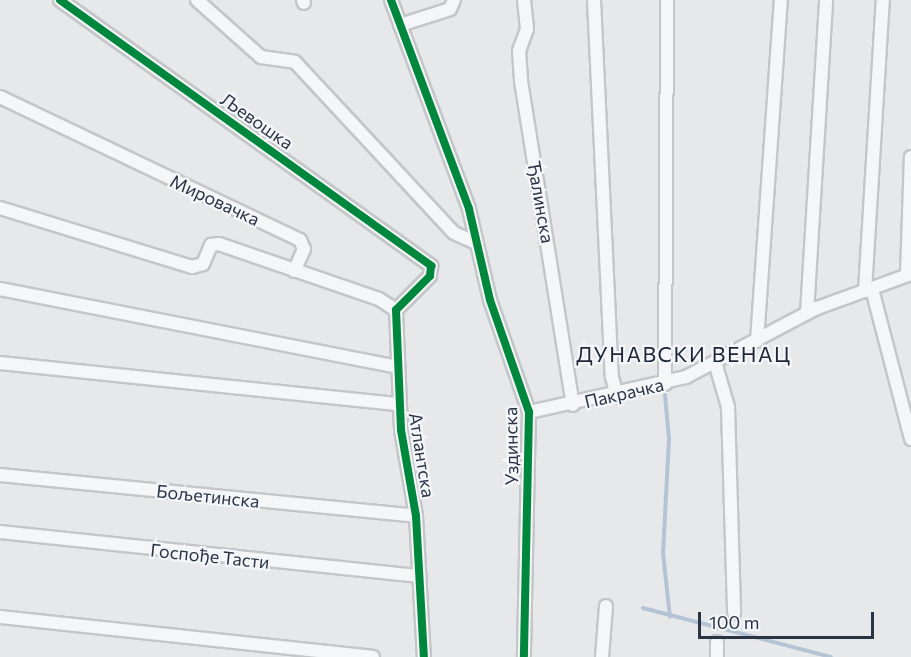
<!DOCTYPE html>
<html>
<head>
<meta charset="utf-8">
<style>
	body { margin:0 }
	#map { position:relative; width:911px; height:657px; overflow:hidden; background:#e6e8ea; font-family:Commissioner,sans-serif }
	div>[style] { position:absolute }
	.stream>* { height:4px; margin:-2px; padding:0 2px; transform-origin:2px; border-radius:2px; background:#b4c4d5 }
	.roads { filter:drop-shadow(2px 0 #c4c6c8) drop-shadow(-2px 0 #c4c6c8) drop-shadow(0 2px #c4c6c8) drop-shadow(0 -2px #c4c6c8) }
	.minor>* { height:12px; margin:-6px; padding:0 6px; transform-origin:6px; border-radius:6px; background:#f5f6f7 }
	.cycleway>* { height:8px; margin:-4px; padding:0 4px; transform-origin:4px; border-radius:4px; background:#00873e }
	span { translate:-50% -50%; white-space:nowrap; text-align:center; line-height:1.15; -webkit-text-stroke:4.5px #f4f6f9; paint-order:stroke }
	.street-label { font-size:18px; color:#2b3445 }
	.quarter-label { font-size:21px; color:#1d2536; letter-spacing:1.5px }
	.scale { position:absolute; left:698px; top:612px; width:176px; height:27px; box-sizing:border-box; border:3px solid #2b3445; border-top:0; padding-left:8px; font-size:18px; line-height:21px; white-space:nowrap; color:#2b3445; -webkit-text-stroke:4px #f4f6f9; paint-order:stroke }
</style>
</head>
<body>
<div id="map">
	<div class="stream">
		<div style="left:665px;top:395px;width:44px;rotate:84.8deg"></div>
		<div style="left:669px;top:439px;width:114px;rotate:93deg"></div>
		<div style="left:663px;top:553px;width:64px;rotate:83.8deg"></div>
		<div style="left:643px;top:608px;width:194px;rotate:14.6deg"></div>
	</div>
	<div class="roads">
		<div class="minor">
			<div style="left:60px;top:0;width:457px;rotate:35.6deg"></div>
			<div style="left:431px;top:266px;width:10px;rotate:96deg"></div>
			<div style="left:430px;top:276px;width:48px;rotate:135deg"></div>
			<div style="left:396px;top:310px;width:120px;rotate:87.6deg"></div>
			<div style="left:401px;top:430px;width:87px;rotate:80.1deg"></div>
			<div style="left:416px;top:516px;width:141px;rotate:86.8deg"></div>
			<div style="left:197px;top:0;width:86px;rotate:41.7deg"></div>
			<div style="left:261px;top:57px;width:34px;rotate:8deg"></div>
			<div style="left:295px;top:62px;width:233px;rotate:47.1deg"></div>
			<div style="left:454px;top:233px;width:22px;rotate:24deg"></div>
			<div style="left:303px;top:0;width:3px;rotate:72deg"></div>
			<div style="left:391px;top:0;width:223px;rotate:69.5deg"></div>
			<div style="left:469px;top:209px;width:93px;rotate:77deg"></div>
			<div style="left:490px;top:300px;width:119px;rotate:70.8deg"></div>
			<div style="left:529px;top:412px;width:245px;rotate:91.2deg"></div>
			<div style="left:524px;top:0;width:29px;rotate:84deg"></div>
			<div style="left:527px;top:29px;width:23px;rotate:110deg"></div>
			<div style="left:519px;top:51px;width:30px;rotate:86deg"></div>
			<div style="left:521px;top:81px;width:328px;rotate:80.9deg"></div>
			<div style="left:594px;top:0;width:377px;rotate:87.3deg"></div>
			<div style="left:612px;top:377px;width:20px;rotate:75deg"></div>
			<div style="left:400px;top:25px;width:52px;rotate:-17.7deg"></div>
			<div style="left:450px;top:9px;width:10px;rotate:-66deg"></div>
			<div style="left:0;top:97px;width:332px;rotate:25.5deg"></div>
			<div style="left:300px;top:240px;width:10px;rotate:66deg"></div>
			<div style="left:304px;top:249px;width:24px;rotate:114deg"></div>
			<div style="left:0;top:208px;width:201px;rotate:17.1deg"></div>
			<div style="left:192px;top:267px;width:11px;rotate:-15deg"></div>
			<div style="left:203px;top:264px;width:21px;rotate:-67deg"></div>
			<div style="left:211px;top:245px;width:8px;rotate:-7deg"></div>
			<div style="left:219px;top:244px;width:169px;rotate:19deg"></div>
			<div style="left:379px;top:299px;width:20px;rotate:33deg"></div>
			<div style="left:907px;top:275px;width:118px;rotate:-88.1deg"></div>
			<div style="left:0;top:289px;width:405px;rotate:11.1deg"></div>
			<div style="left:872px;top:289px;width:155px;rotate:75.4deg"></div>
			<div style="left:865px;top:291px;width:292px;rotate:-86.5deg"></div>
			<div style="left:807px;top:313px;width:314px;rotate:-86.5deg"></div>
			<div style="left:757px;top:341px;width:342px;rotate:-86deg"></div>
			<div style="left:715px;top:362px;width:47px;rotate:73.9deg"></div>
			<div style="left:728px;top:407px;width:206px;rotate:88.3deg"></div>
			<div style="left:0;top:363px;width:401px;rotate:5.9deg"></div>
			<div style="left:665px;top:384px;width:384px;rotate:-89.7deg"></div>
			<div style="left:529px;top:412px;width:161px;rotate:-12.6deg"></div>
			<div style="left:686px;top:377px;width:148px;rotate:-27.8deg"></div>
			<div style="left:817px;top:308px;width:100px;rotate:-19.9deg"></div>
			<div style="left:0;top:475px;width:418px;rotate:5.6deg"></div>
			<div style="left:0;top:532px;width:422px;rotate:6deg"></div>
			<div style="left:0;top:617px;width:375px;rotate:6.1deg"></div>
			<div style="left:602px;top:657px;width:51px;rotate:-85.5deg"></div>
			<div style="left:717px;top:657px;width:15px;rotate:-90deg"></div>
		</div>
	</div>
	<div class="cycleway">
		<div style="left:60px;top:0;width:457px;rotate:35.6deg"></div>
		<div style="left:431px;top:266px;width:10px;rotate:96deg"></div>
		<div style="left:430px;top:276px;width:48px;rotate:135deg"></div>
		<div style="left:396px;top:310px;width:120px;rotate:87.6deg"></div>
		<div style="left:401px;top:430px;width:87px;rotate:80.1deg"></div>
		<div style="left:416px;top:516px;width:141px;rotate:86.8deg"></div>
		<div style="left:391px;top:0;width:223px;rotate:69.5deg"></div>
		<div style="left:469px;top:209px;width:93px;rotate:77deg"></div>
		<div style="left:490px;top:300px;width:119px;rotate:70.8deg"></div>
		<div style="left:529px;top:412px;width:245px;rotate:91.2deg"></div>
	</div>
	<div class="street-label">
		<span style="left:257px;top:121px;rotate:35deg">Љевошка</span>
		<span style="left:215px;top:200px;rotate:25deg">Мировачка</span>
		<span style="left:541px;top:202px;rotate:80deg">Ђалинска</span>
		<span style="left:624px;top:393px;rotate:-13deg">Пакрачка</span>
		<span style="left:511px;top:446px;rotate:-91deg">Уздинска</span>
		<span style="left:422px;top:455px;rotate:81deg">Атлантска</span>
		<span style="left:208px;top:496px;rotate:6deg">Бољетинска</span>
		<span style="left:210px;top:556px;rotate:6deg">Госпође Тасти</span>
	</div>
	<div class="quarter-label">
		<span style="left:684px;top:354px">ДУНАВСКИ ВЕНАЦ</span>
	</div>
	<div class="scale">100 m</div>
</div>
</body>
</html>
